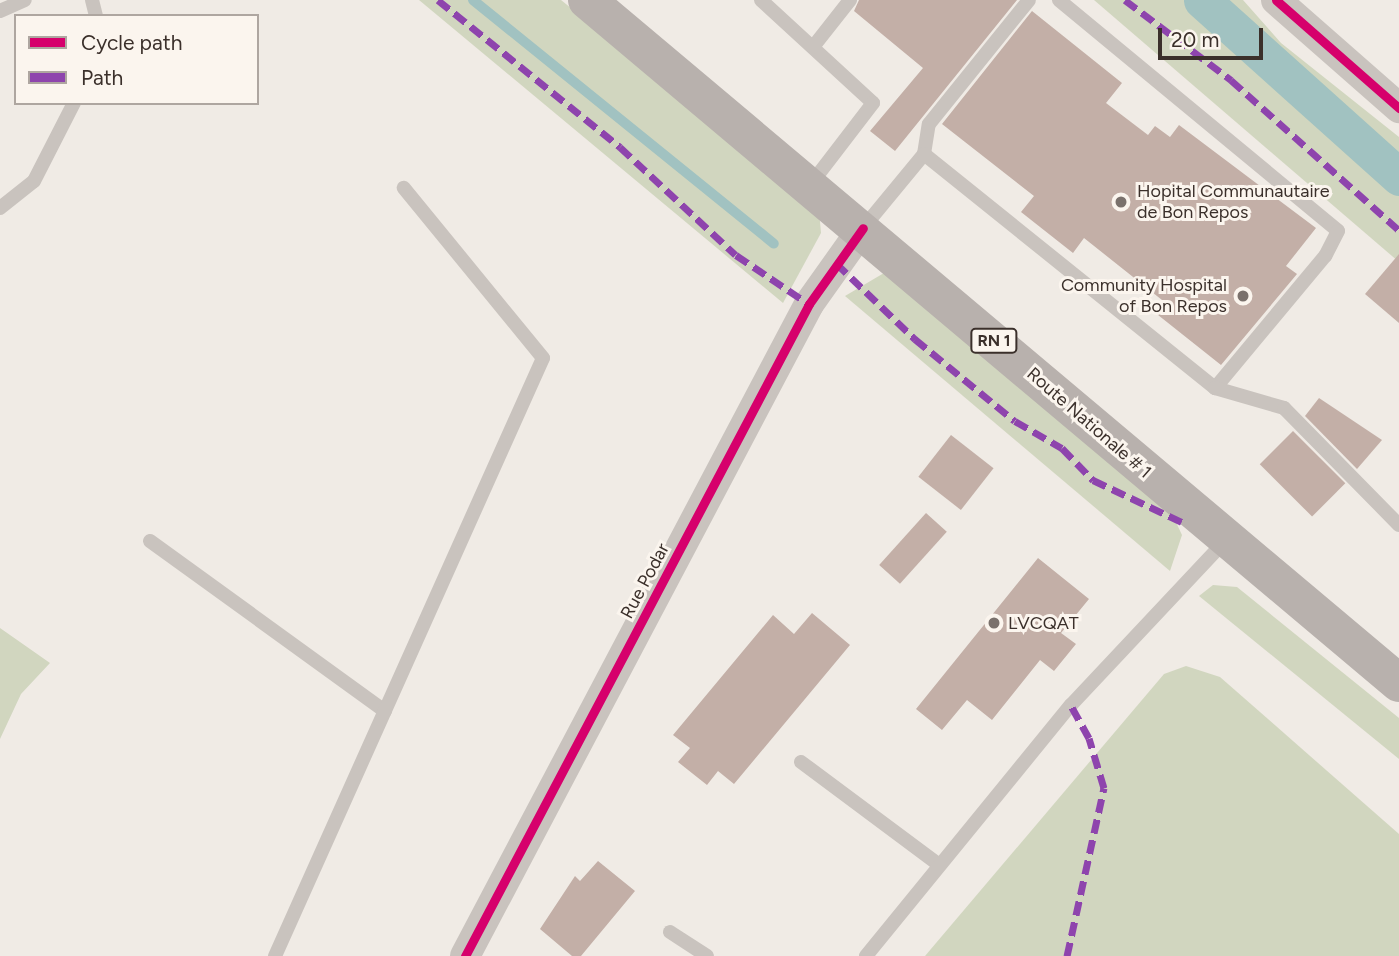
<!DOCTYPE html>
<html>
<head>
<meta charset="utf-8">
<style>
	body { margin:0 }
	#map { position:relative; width:1399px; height:956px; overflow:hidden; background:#f0ebe5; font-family:Figtree,sans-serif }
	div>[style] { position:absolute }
	.green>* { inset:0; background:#d1d6bf }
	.stream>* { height:10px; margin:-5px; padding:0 5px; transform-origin:5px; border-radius:5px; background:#a1c2c1 }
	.canal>* { height:37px; margin:-18.5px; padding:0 18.5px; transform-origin:18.5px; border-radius:18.5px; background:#a1c2c1 }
	.building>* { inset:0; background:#c3afa7; transform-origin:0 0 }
	.service>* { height:14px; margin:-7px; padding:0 7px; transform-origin:7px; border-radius:7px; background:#c9c3be }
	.minor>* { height:30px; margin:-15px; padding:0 15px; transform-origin:15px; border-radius:15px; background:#c9c3be }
	.primary>* { height:38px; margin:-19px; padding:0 19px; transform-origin:19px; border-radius:19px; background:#b8b1ad }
	.quiet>* { height:7px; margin-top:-3.5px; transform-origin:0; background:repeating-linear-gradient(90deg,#8e44ad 0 14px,transparent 0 21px) }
	.cycleway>* { height:9px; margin:-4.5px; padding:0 4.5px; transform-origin:4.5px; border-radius:4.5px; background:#d6006c }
	.dots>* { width:19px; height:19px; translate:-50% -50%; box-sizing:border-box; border:4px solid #fbf5ee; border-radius:50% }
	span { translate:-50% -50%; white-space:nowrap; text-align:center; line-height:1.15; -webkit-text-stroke:6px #fbf5ee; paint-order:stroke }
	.shield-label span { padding:2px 5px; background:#fbf5ee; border:2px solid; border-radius:5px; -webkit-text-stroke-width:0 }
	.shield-label { font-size:16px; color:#3b302b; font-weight:700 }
	.poi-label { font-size:18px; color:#3b302b }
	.left { translate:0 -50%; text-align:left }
	.right { translate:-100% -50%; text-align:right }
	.street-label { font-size:18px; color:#3b302b }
	.legend { position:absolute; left:14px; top:14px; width:245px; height:91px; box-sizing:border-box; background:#fbf5ee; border:2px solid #aea6a0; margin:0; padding:9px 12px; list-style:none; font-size:21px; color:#3b302b }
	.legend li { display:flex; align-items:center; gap:14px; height:35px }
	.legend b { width:35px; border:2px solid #aea6a0 }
	.scale { position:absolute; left:1158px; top:28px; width:105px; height:32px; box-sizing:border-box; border:4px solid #3b302b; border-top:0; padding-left:9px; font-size:21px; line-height:24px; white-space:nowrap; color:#3b302b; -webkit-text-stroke:5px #fbf5ee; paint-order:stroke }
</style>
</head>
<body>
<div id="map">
	<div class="green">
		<div style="clip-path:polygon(419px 0,561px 0,792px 186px,819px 210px,821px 233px,783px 303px)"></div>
		<div style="clip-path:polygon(1094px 0,1188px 0,1399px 192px,1399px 262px)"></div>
		<div style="clip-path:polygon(1213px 0,1243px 0,1281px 43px,1399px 137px,1399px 160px,1373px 147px)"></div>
		<div style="clip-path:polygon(884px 273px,1166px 501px,1182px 535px,1170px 571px,845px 296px)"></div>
		<div style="clip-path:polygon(1213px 585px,1237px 587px,1399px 718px,1399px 759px,1199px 596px)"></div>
		<div style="clip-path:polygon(0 628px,50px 663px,21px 694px,0 739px)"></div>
		<div style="clip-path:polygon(1186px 666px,1220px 677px,1399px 834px,1399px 956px,925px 956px,1164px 674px)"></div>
	</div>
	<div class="stream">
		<div style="left:473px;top:0;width:387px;rotate:39deg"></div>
	</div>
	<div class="canal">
		<div style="left:1202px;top:0;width:265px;rotate:41.9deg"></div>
	</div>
	<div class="building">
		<div style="clip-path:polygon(859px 0,1017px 0,895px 151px,870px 131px,923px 68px,854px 11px)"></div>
		<div style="clip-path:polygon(1032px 11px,1122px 83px,1106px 103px,1148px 135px,1155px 126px,1170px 137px,1179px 125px,1316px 228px,1286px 266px,1297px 274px,1221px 365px,1153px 311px,1162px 300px,1084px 238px,1073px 253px,1021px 212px,1034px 196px,942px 124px)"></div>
		<div style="clip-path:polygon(1399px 254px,1399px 323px,1365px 294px)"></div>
		<div style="clip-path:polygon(1319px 398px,1382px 440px,1357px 469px,1305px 416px)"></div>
		<div style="left:1293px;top:431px;width:74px;height:47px;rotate:45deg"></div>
		<div style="left:951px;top:435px;width:54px;height:53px;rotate:38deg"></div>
		<div style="left:926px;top:513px;width:28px;height:70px;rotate:42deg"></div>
		<div style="clip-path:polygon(1038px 558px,1089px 599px,1061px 633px,1076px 644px,1054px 671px,1040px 660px,992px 720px,967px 700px,942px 730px,916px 709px)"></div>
		<div style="clip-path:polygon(812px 613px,850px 645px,734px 784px,718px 771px,707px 785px,678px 762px,690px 748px,673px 735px,773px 615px,794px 634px)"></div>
		<div style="clip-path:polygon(598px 861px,635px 891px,581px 956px,572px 956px,540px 929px,575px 876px,580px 881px)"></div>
	</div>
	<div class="service">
		<div style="left:92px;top:0;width:16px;rotate:76deg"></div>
		<div style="left:761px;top:0;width:152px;rotate:42.6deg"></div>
		<div style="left:873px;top:103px;width:103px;rotate:127.5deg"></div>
		<div style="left:1059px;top:0;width:362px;rotate:39.6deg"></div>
		<div style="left:1338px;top:231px;width:28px;rotate:117deg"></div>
		<div style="left:1325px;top:256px;width:172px;rotate:129.8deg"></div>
		<div style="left:0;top:11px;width:27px;rotate:-24deg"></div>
		<div style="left:813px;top:47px;width:60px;rotate:-51.8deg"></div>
		<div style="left:924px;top:154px;width:30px;rotate:-81deg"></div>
		<div style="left:929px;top:124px;width:159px;rotate:-51.1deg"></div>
		<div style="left:0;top:208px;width:43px;rotate:-38.5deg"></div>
		<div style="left:34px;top:181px;width:88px;rotate:-62.9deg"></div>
		<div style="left:863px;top:228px;width:96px;rotate:-50.5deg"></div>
		<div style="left:924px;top:154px;width:373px;rotate:38.8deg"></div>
		<div style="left:1215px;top:388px;width:72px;rotate:16.2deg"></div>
		<div style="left:1284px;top:408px;width:164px;rotate:45.5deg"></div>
		<div style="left:150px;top:541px;width:290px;rotate:35.9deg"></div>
		<div style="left:801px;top:762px;width:171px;rotate:36.7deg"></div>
		<div style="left:670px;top:932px;width:44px;rotate:33deg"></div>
		<div style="left:275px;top:956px;width:655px;rotate:-65.86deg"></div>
		<div style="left:543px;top:358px;width:220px;rotate:-129.3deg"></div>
		<div style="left:866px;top:956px;width:324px;rotate:-50.8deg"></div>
		<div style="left:1071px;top:705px;width:225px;rotate:-46.8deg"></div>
	</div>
	<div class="minor">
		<div style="left:1276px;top:0;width:164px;rotate:41.3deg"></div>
		<div style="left:465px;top:956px;width:737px;rotate:-62.18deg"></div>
		<div style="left:809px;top:304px;width:93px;rotate:-54.6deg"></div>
	</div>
	<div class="primary">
		<div style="left:587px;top:0;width:1061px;rotate:40.07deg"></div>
	</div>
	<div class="quiet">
		<div style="left:438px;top:0;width:234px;rotate:38.9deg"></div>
		<div style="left:620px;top:147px;width:158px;rotate:43deg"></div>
		<div style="left:736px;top:255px;width:88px;rotate:33.9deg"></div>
		<div style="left:1125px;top:0;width:133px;rotate:37deg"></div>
		<div style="left:1231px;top:80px;width:225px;rotate:41.8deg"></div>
		<div style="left:836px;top:263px;width:110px;rotate:43.9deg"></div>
		<div style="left:915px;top:339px;width:129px;rotate:39.4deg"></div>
		<div style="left:1015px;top:421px;width:54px;rotate:29.9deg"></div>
		<div style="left:1062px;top:448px;width:45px;rotate:45.9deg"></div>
		<div style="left:1093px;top:480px;width:98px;rotate:25.3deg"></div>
		<div style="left:1067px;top:956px;width:172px;rotate:-77.6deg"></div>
		<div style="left:1104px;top:788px;width:52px;rotate:-106.7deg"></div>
		<div style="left:1089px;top:738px;width:38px;rotate:-119deg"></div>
	</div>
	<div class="cycleway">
		<div style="left:1276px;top:0;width:164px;rotate:41.3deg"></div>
		<div style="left:465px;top:956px;width:737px;rotate:-62.18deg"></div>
		<div style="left:809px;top:304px;width:93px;rotate:-54.6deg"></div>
	</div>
	<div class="dots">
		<div style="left:1121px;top:202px;background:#7a716c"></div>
		<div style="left:1243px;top:296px;background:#7a716c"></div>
		<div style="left:994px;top:623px;background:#7a716c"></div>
	</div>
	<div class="shield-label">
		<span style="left:994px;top:341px">RN 1</span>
	</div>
	<div class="poi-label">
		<span class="left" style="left:1137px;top:202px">Hopital Communautaire<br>de Bon Repos</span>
		<span class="right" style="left:1227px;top:296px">Community Hospital<br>of Bon Repos</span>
		<span class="left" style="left:1008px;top:623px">LVCQAT</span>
	</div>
	<div class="street-label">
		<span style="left:1089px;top:423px;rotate:41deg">Route Nationale # 1</span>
		<span style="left:645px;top:581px;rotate:-62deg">Rue Podar</span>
	</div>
	<ul class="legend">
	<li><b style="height:9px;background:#d6006c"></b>Cycle path</li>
	<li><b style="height:9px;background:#8e44ad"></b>Path</li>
	</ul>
	<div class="scale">20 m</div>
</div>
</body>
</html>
